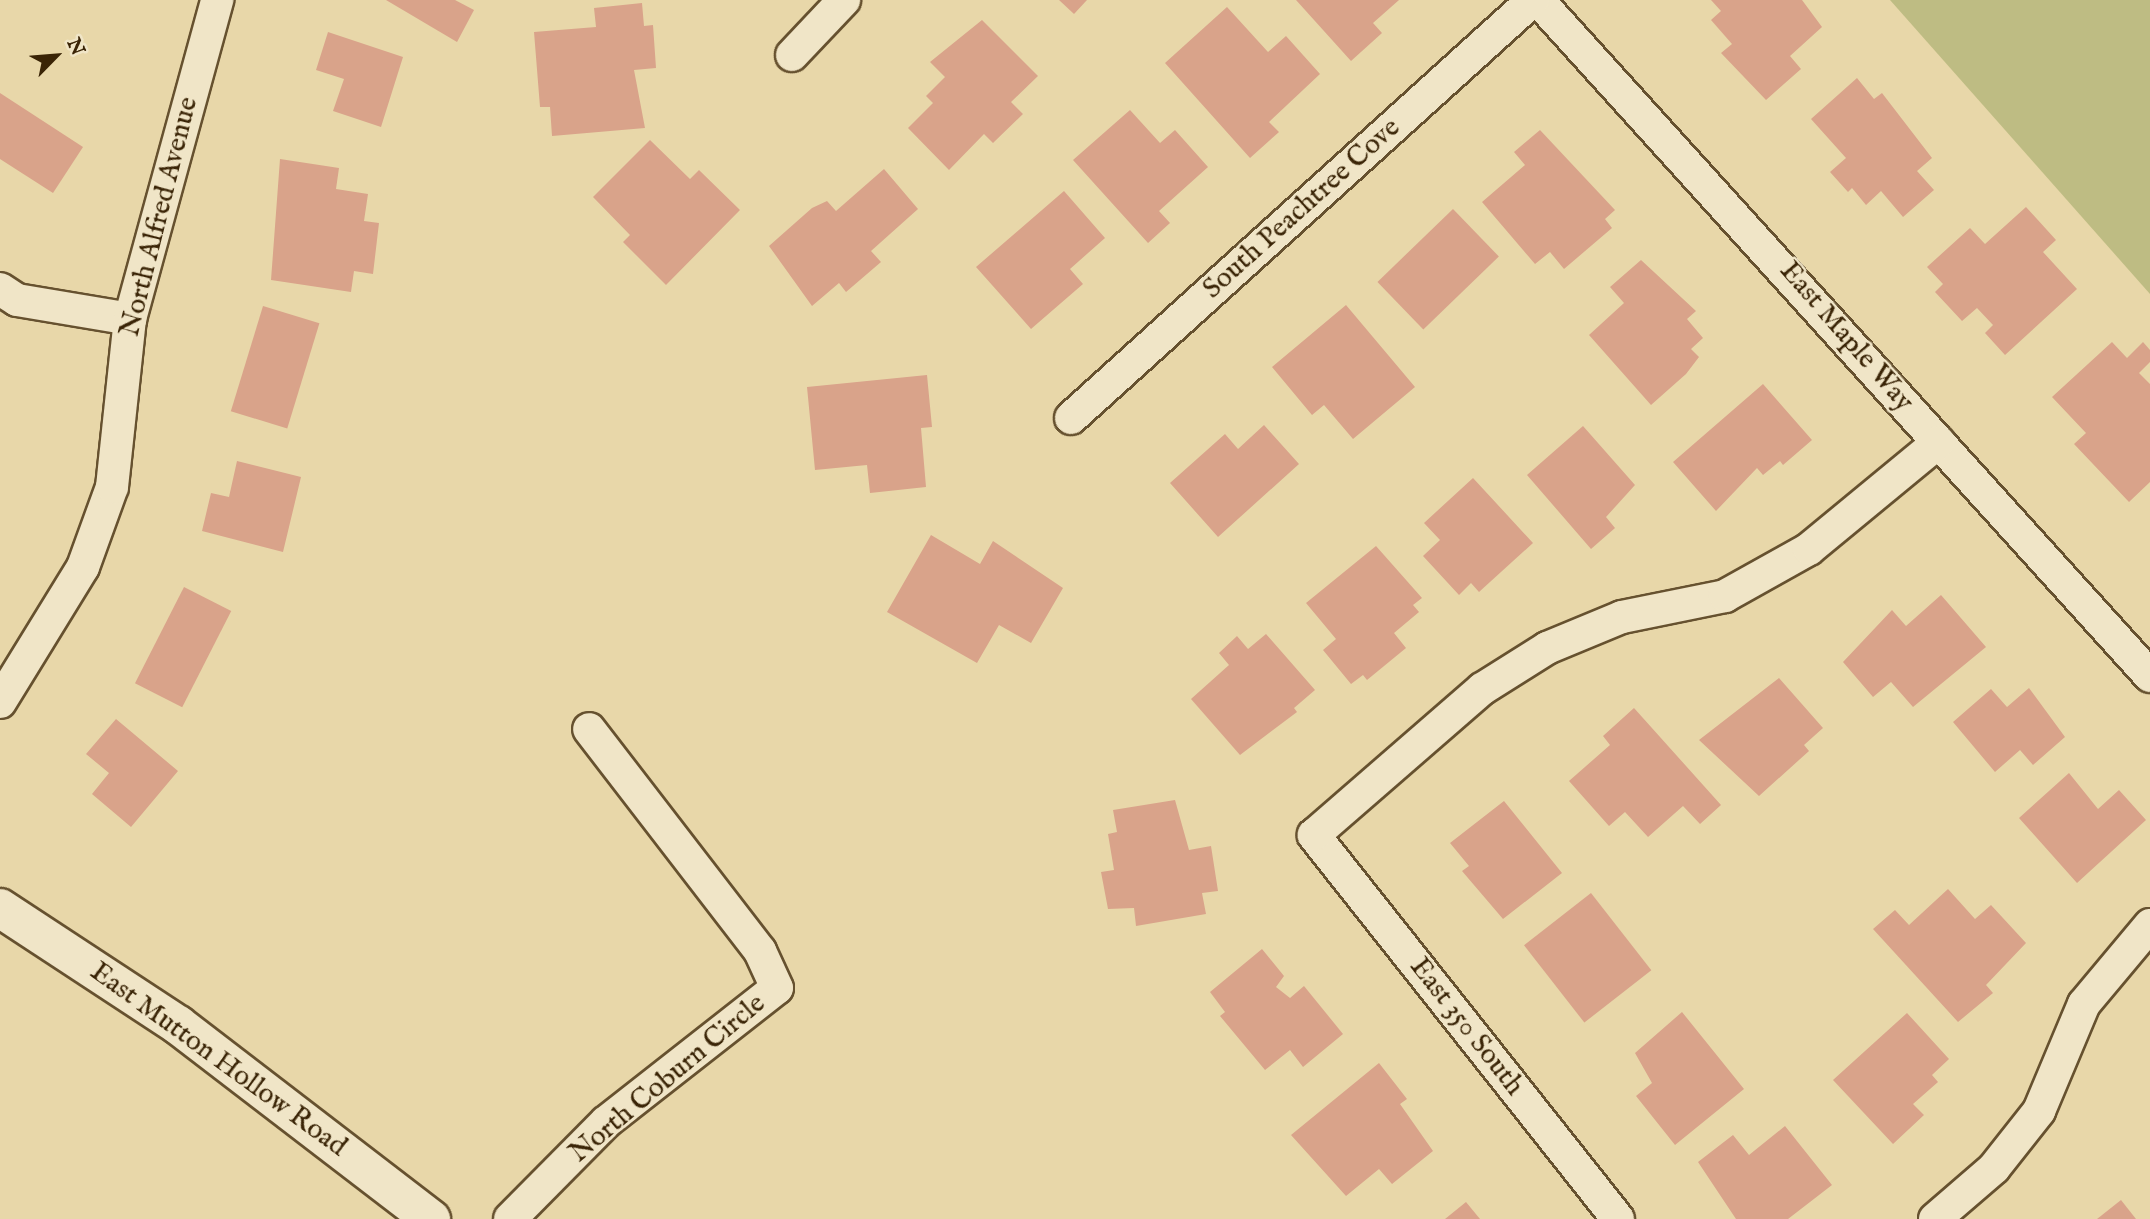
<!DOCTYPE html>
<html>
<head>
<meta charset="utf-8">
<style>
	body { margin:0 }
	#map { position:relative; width:2150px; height:1219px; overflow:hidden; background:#e8d7a9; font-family:"IM FELL English",serif }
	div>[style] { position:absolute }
	.green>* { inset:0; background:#bebc83 }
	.building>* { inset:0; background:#d9a38a; transform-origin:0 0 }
	.roads { filter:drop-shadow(2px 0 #66512f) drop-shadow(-2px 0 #66512f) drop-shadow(0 2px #66512f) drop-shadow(0 -2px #66512f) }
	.street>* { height:32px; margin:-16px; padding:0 16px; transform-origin:16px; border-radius:16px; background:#f0e5c7 }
	.secondary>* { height:38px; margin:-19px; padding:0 19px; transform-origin:19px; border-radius:19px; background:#f0e5c7 }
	span { translate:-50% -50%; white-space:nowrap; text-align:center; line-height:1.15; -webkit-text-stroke:5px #f0e5c7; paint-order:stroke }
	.street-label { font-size:28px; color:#3a2406 }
	.north { position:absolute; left:21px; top:21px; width:70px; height:70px; -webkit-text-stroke:5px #f0e5c7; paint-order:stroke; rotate:65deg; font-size:19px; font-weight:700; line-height:28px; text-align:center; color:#3a2406 }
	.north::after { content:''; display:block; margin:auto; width:24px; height:32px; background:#3a2406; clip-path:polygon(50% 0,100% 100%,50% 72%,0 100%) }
</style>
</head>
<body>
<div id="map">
	<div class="green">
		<div style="clip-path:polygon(1890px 0,2150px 0,2150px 294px)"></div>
	</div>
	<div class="building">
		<div style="clip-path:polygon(386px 0,455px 0,474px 10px,457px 42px)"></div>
		<div style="clip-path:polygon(1059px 0,1087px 0,1074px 14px)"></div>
		<div style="clip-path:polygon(1296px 0,1399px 0,1373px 23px,1382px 33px,1351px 61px)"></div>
		<div style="clip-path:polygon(1711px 0,1802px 0,1822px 27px,1790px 56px,1801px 69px,1766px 100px,1721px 53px,1732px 44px,1711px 20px,1721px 11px)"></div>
		<div style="clip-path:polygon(642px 3px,644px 26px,653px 25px,656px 68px,634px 70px,645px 128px,552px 136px,550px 107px,540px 107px,534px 32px,596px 27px,594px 8px)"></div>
		<div style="clip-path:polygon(1227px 7px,1268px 52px,1286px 36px,1320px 74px,1269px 122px,1279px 132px,1250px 158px,1165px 63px)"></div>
		<div style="clip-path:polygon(982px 20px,1038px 76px,1011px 102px,1023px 114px,993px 143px,984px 134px,949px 170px,908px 128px,933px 103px,926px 96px,945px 77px,930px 62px)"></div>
		<div style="clip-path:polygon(328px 32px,403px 57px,381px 127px,333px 111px,344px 79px,316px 70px)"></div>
		<div style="clip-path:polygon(1857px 78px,1874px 99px,1882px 93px,1932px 158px,1917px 171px,1934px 190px,1903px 217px,1881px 191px,1866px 205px,1852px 188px,1848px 192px,1830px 172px,1846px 158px,1811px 119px)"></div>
		<div style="clip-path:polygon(0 93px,83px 147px,53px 193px,0 159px)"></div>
		<div style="clip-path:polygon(1130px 110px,1160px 143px,1175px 130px,1208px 167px,1159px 211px,1170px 223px,1148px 243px,1073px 160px)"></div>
		<div style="clip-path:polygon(1540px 130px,1615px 210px,1605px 219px,1612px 228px,1564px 269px,1550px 252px,1535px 264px,1482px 202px,1525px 165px,1514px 152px)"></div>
		<div style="clip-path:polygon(650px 140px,690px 179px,699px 170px,740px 210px,666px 285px,623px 242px,630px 235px,593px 197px)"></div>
		<div style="clip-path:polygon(280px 159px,339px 168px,336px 189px,368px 194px,364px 221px,379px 223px,373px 274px,354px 271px,351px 292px,271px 280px)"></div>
		<div style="clip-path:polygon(884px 169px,918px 209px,871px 251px,881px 262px,846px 292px,839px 283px,812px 306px,769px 246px,812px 208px,827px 201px,836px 211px)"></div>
		<div style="clip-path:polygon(1064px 191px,1105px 238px,1070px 269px,1083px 284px,1031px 329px,976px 267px)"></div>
		<div style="clip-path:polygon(2026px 207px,2056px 240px,2043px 252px,2077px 289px,2005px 355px,1985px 333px,1993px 325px,1977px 308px,1962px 321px,1935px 292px,1943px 284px,1927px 267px,1970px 228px,1985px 244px)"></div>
		<div style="left:1453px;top:209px;width:66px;height:105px;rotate:46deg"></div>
		<div style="clip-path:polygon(1641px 260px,1696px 311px,1687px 319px,1703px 338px,1691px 349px,1699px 357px,1686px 374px,1651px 405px,1589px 335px,1624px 303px,1610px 287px)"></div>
		<div style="clip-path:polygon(1346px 305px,1415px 387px,1353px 439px,1324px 405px,1312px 415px,1272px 367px)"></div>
		<div style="left:263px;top:306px;width:59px;height:110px;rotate:17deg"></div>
		<div style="clip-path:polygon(2112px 342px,2127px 358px,2143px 342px,2150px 350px,2150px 362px,2139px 373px,2150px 384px,2150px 482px,2129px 502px,2074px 444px,2086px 433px,2052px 397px)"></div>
		<div style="clip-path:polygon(927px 375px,932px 427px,921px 428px,926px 487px,870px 493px,867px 465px,815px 470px,807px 387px)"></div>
		<div style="clip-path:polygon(1763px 384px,1812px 440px,1783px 465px,1780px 461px,1763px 475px,1757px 468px,1716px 511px,1673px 462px)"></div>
		<div style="clip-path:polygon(1264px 425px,1299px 464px,1218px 537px,1170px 483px,1225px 434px,1238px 449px)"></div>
		<div style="clip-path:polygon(1583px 426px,1635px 485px,1606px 517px,1615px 528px,1591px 549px,1527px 475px)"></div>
		<div style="clip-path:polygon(237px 461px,301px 477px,283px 552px,202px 531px,211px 493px,229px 497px)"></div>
		<div style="clip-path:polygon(1473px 478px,1533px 543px,1479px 592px,1471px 583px,1459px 595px,1423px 556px,1440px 540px,1424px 523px)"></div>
		<div style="clip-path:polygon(931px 535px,980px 564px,993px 541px,1063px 588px,1031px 643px,999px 625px,977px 663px,887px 612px)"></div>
		<div style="clip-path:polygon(1376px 546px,1422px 598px,1413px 605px,1419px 612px,1394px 633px,1406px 648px,1367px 680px,1363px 675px,1351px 684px,1323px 650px,1336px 639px,1306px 603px)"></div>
		<div style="left:184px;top:587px;width:53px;height:108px;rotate:27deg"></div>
		<div style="clip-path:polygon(1941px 595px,1986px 647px,1913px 707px,1891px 682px,1873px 697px,1843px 662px,1892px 610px,1906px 626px)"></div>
		<div style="clip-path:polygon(1266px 634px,1315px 690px,1294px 708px,1297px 712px,1240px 755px,1191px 699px,1229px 665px,1219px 653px,1237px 636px,1248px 649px)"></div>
		<div style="clip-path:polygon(1779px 678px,1823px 728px,1804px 745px,1809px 751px,1759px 796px,1699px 740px)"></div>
		<div style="clip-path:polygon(2029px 688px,2065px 737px,2033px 765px,2020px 750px,1995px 772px,1953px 722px,1991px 689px,2007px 707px)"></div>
		<div style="clip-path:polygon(1634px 708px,1721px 805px,1700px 824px,1683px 806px,1648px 837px,1625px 812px,1609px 826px,1569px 781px,1610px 745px,1603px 736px)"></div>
		<div style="clip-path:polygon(116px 719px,178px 771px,131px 827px,92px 794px,109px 773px,86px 754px)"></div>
		<div style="clip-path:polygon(2069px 773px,2098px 809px,2119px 790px,2146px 820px,2077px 883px,2019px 818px)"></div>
		<div style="clip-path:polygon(1175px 800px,1189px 850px,1211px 846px,1218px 891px,1202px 893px,1206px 914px,1136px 926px,1134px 908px,1108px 909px,1101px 872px,1114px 870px,1108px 834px,1117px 832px,1113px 810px)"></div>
		<div style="clip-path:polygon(1504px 801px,1562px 873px,1503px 919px,1462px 871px,1469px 866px,1450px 843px)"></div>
		<div style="clip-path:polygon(1948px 889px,1975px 919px,1991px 905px,2026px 943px,1986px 985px,1993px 993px,1958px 1022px,1873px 929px,1895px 910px,1909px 925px)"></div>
		<div style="left:1591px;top:893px;width:98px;height:85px;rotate:52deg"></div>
		<div style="clip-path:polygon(1262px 949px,1284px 976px,1276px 987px,1290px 998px,1304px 986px,1343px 1034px,1303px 1067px,1290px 1050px,1265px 1070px,1220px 1016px,1225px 1012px,1210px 992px)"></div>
		<div style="clip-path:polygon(1682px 1012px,1744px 1089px,1675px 1145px,1636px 1096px,1652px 1083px,1635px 1053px)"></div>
		<div style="clip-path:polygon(1907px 1013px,1949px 1059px,1932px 1075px,1938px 1082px,1913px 1104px,1924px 1115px,1893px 1144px,1833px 1080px)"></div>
		<div style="clip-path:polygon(1379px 1063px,1407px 1099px,1400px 1104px,1433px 1151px,1392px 1184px,1379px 1169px,1346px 1196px,1291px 1135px)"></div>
		<div style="clip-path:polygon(1785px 1126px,1832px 1185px,1788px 1219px,1736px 1219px,1698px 1162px,1733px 1135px,1749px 1155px)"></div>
		<div style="clip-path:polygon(2121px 1200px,2136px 1219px,2097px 1219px)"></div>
		<div style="clip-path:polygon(1466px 1202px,1480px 1219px,1445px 1219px)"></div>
	</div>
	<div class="roads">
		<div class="street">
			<div style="left:1538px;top:0;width:912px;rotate:47.84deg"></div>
			<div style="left:792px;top:55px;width:76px;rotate:-46.6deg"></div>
			<div style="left:0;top:289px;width:20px;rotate:33deg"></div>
			<div style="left:17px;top:300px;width:115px;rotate:9.5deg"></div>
			<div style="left:1071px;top:418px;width:623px;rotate:-42.14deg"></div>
			<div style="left:0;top:702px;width:158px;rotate:-58.4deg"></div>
			<div style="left:83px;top:567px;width:85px;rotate:-70.1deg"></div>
			<div style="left:112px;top:487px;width:169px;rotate:-83.9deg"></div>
			<div style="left:130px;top:319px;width:331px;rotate:-74.7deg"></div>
			<div style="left:510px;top:1219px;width:136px;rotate:-45.3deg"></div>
			<div style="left:606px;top:1122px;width:217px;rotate:-38.1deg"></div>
			<div style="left:777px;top:988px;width:41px;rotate:-114.7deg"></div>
			<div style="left:760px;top:951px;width:280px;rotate:-127.6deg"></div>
			<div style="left:1618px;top:1219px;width:490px;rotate:-128.4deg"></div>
			<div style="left:1314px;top:835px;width:223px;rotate:-41deg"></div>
			<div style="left:1482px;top:689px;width:77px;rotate:-32.2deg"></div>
			<div style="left:1547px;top:648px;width:81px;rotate:-22.5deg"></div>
			<div style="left:1622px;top:617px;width:105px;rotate:-11.5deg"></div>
			<div style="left:1725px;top:596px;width:96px;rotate:-29.2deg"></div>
			<div style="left:1809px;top:549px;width:168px;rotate:-39.5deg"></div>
			<div style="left:1935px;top:1219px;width:78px;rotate:-40.8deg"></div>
			<div style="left:1994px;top:1168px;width:73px;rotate:-51.7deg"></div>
			<div style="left:2039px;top:1111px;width:116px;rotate:-67.2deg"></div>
			<div style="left:2084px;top:1004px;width:103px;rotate:-50.1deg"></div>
		</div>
		<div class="secondary">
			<div style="left:0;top:908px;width:213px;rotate:33.3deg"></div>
			<div style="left:178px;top:1025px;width:319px;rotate:37.5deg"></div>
		</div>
	</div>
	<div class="street-label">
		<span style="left:1302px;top:209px;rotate:-42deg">South Peachtree Cove</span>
		<span style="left:160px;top:217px;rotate:-76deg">North Alfred Avenue</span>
		<span style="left:1846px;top:337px;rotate:49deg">East Maple Way</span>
		<span style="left:1466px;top:1027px;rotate:52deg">East 350 South</span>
		<span style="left:218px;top:1060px;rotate:36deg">East Mutton Hollow Road</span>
		<span style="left:668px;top:1079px;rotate:-40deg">North Coburn Circle</span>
	</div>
	<div class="north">N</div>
</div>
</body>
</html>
